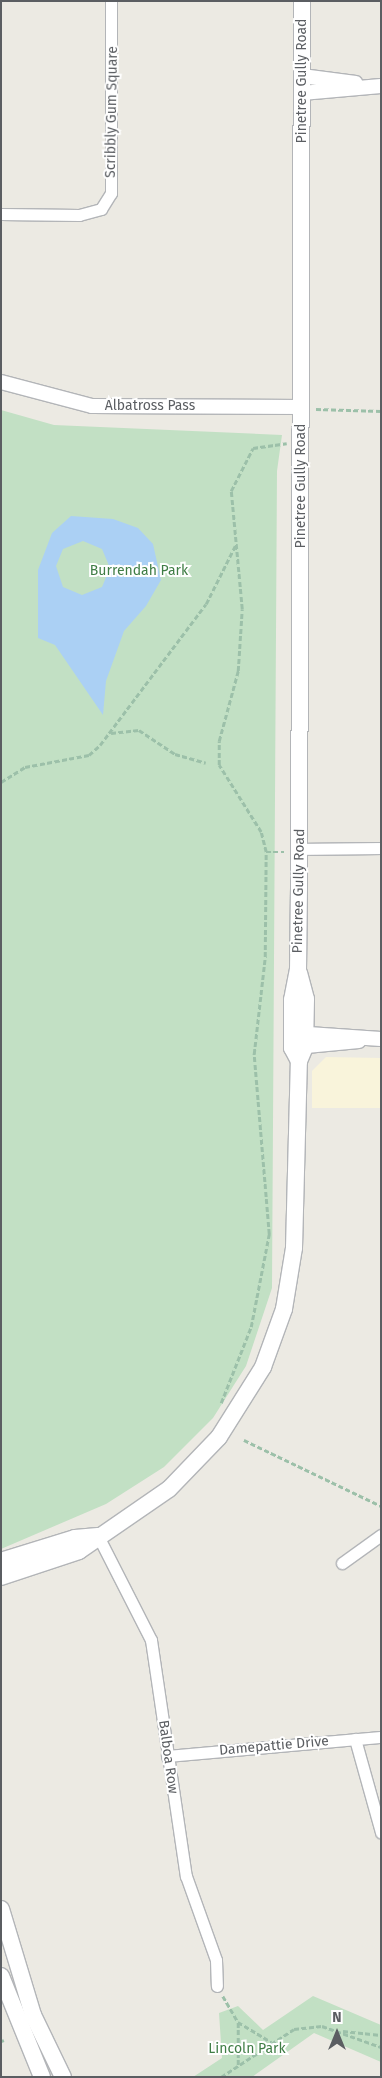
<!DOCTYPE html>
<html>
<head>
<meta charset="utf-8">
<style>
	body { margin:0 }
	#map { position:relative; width:382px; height:2078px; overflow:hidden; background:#eceae3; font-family:"Fira Sans",sans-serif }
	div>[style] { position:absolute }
	.commercial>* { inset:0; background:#f9f4db }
	.green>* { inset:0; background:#c2e0c4 }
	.water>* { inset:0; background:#abd0f4 }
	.path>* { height:2.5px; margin-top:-1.25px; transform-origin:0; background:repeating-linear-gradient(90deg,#9cc0a9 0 5px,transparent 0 7.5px) }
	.roads { filter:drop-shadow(1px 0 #b3b5b8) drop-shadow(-1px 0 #b3b5b8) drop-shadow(0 1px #b3b5b8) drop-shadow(0 -1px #b3b5b8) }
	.minor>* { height:11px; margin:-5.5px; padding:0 5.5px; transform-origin:5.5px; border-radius:5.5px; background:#fff }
	.tertiary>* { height:14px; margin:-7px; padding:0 7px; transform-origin:7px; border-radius:7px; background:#fff }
	.secondary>* { height:16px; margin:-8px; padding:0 8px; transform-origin:8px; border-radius:8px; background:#fff }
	span { translate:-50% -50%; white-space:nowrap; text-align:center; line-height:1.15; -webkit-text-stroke:4px #fff; paint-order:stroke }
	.street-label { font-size:14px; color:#5b5e62 }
	.park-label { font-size:14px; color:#3f7d45 }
	.frame { position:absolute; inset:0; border:2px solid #5b5e62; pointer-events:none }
	.north { position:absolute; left:312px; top:2008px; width:50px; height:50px; -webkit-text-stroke:4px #fff; paint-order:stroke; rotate:0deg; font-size:14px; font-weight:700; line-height:20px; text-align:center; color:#5b5e62 }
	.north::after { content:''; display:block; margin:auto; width:18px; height:22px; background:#5b5e62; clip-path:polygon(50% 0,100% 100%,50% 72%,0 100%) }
</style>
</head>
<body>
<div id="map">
	<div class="commercial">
		<div style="clip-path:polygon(326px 1057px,381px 1058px,381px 1108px,312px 1108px,312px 1071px)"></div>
	</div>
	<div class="green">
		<div style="clip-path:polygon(1px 410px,54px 425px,282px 435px,277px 471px,272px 1288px,246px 1366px,213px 1418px,164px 1467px,106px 1504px,1px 1549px)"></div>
		<div style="clip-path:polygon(313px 1996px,381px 2025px,381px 2062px,314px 2033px,252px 2077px,193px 2077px,222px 2058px,219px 2013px,238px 2006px,263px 2030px)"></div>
	</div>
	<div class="water">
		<div style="clip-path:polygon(evenodd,71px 516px,113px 519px,138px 528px,153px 544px,161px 580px,146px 606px,124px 631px,106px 681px,103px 715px,55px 645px,38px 638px,38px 570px,52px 533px,71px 516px,83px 541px,102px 549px,110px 568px,102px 587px,82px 595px,63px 587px,56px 566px,63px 549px,83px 541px)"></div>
	</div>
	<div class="path">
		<div style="left:316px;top:409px;width:65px;rotate:1.8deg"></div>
		<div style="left:111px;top:733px;width:28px;rotate:-6deg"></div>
		<div style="left:139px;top:730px;width:43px;rotate:33.7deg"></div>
		<div style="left:175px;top:754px;width:32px;rotate:16deg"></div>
		<div style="left:1px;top:782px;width:28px;rotate:-32deg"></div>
		<div style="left:25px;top:767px;width:65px;rotate:-10.6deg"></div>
		<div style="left:89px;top:755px;width:15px;rotate:-42deg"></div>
		<div style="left:100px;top:745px;width:176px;rotate:-53.1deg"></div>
		<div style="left:206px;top:604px;width:65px;rotate:-63.4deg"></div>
		<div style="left:266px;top:852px;width:18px"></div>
		<div style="left:221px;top:1403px;width:82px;rotate:-68.5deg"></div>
		<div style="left:251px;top:1327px;width:95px;rotate:-79deg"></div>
		<div style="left:269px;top:1234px;width:181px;rotate:-94.8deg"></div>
		<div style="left:254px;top:1054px;width:98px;rotate:-83.5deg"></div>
		<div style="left:265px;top:957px;width:105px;rotate:-89.5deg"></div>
		<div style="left:266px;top:852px;width:21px;rotate:-104deg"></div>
		<div style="left:261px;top:832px;width:79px;rotate:-122.1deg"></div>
		<div style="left:219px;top:765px;width:24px;rotate:-90deg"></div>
		<div style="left:219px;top:741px;width:73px;rotate:-74.8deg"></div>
		<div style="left:238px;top:671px;width:62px;rotate:-86.3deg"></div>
		<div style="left:242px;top:609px;width:119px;rotate:-95.3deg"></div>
		<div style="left:231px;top:491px;width:48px;rotate:-62.9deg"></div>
		<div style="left:253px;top:448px;width:34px;rotate:-8deg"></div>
		<div style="left:244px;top:1440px;width:152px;rotate:25.7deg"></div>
		<div style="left:223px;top:1996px;width:30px;rotate:60deg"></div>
		<div style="left:238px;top:2022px;width:39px;rotate:31deg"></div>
		<div style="left:343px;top:2031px;width:38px;rotate:6deg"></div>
		<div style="left:1px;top:2041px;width:3px;rotate:-18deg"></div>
		<div style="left:238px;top:2065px;width:43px;rotate:-90deg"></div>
		<div style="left:221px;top:2077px;width:87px;rotate:-33.3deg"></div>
		<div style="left:294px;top:2029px;width:28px;rotate:-6deg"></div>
		<div style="left:322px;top:2026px;width:63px;rotate:19.6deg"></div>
	</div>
	<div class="roads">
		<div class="minor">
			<div style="left:1px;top:214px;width:78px;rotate:0.7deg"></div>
			<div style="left:79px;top:215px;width:23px;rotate:-15deg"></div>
			<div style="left:101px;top:209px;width:19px;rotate:-58deg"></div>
			<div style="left:111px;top:193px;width:192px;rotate:-90deg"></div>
			<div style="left:299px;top:849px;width:82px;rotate:-0.7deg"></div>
			<div style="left:98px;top:1536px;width:117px;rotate:63deg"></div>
			<div style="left:151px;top:1640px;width:239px;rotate:81.6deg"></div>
			<div style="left:186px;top:1876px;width:89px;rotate:70.3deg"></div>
			<div style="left:216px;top:1960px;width:26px;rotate:88deg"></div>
			<div style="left:342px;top:1563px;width:48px;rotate:-35.7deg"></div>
			<div style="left:355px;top:1739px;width:97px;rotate:74.4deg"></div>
			<div style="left:167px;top:1756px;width:215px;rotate:-5.1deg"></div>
		</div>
		<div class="tertiary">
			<div style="left:302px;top:76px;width:54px;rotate:7.4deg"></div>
			<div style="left:302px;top:93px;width:79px;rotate:-5.1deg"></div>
			<div style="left:1px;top:382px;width:94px;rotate:14.8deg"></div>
			<div style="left:92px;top:406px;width:209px;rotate:0.3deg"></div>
			<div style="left:294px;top:1033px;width:87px;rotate:3.9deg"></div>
			<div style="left:296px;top:1047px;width:63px;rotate:-5.4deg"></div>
		</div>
		<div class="secondary">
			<div style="left:299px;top:1061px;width:15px;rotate:-118deg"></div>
			<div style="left:292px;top:1048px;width:48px;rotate:-90deg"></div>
			<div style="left:292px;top:1000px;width:31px;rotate:-79deg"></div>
			<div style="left:298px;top:970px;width:83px;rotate:-89.3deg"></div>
			<div style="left:299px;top:887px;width:886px;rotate:-89.81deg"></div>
			<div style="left:1px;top:1561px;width:77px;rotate:-17.3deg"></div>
			<div style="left:75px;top:1538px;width:23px;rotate:-5deg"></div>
			<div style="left:1px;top:1577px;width:82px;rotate:-18.4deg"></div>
			<div style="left:79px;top:1551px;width:109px;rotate:-34.6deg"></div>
			<div style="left:169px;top:1489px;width:72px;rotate:-46.1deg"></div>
			<div style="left:219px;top:1437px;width:83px;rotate:-57.8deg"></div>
			<div style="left:263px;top:1367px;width:62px;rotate:-70.1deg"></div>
			<div style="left:284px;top:1309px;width:62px;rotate:-80.7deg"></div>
			<div style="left:294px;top:1248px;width:187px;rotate:-88.5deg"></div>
			<div style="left:299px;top:1061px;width:15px;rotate:-67deg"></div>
			<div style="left:305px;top:1047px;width:48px;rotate:-88.8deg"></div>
			<div style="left:306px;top:999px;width:27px;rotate:-105deg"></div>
			<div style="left:1px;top:1909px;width:111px;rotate:73.2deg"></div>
			<div style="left:33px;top:2015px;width:69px;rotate:64.2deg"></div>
			<div style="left:1px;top:1976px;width:109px;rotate:67.9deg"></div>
		</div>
	</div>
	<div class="street-label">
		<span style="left:302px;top:81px;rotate:-90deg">Pinetree Gully Road</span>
		<span style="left:112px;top:112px;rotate:-89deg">Scribbly Gum Square</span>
		<span style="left:150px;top:406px">Albatross Pass</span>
		<span style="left:301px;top:486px;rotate:-90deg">Pinetree Gully Road</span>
		<span style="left:299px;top:891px;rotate:-89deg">Pinetree Gully Road</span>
		<span style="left:274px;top:1746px;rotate:-5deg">Damepattie Drive</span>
		<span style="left:168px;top:1757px;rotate:82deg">Balboa Row</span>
	</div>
	<div class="park-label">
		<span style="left:139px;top:571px">Burrendah Park</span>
		<span style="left:247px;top:2049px">Lincoln Park</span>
	</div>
	<div class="frame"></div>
	<div class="north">N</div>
</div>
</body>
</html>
